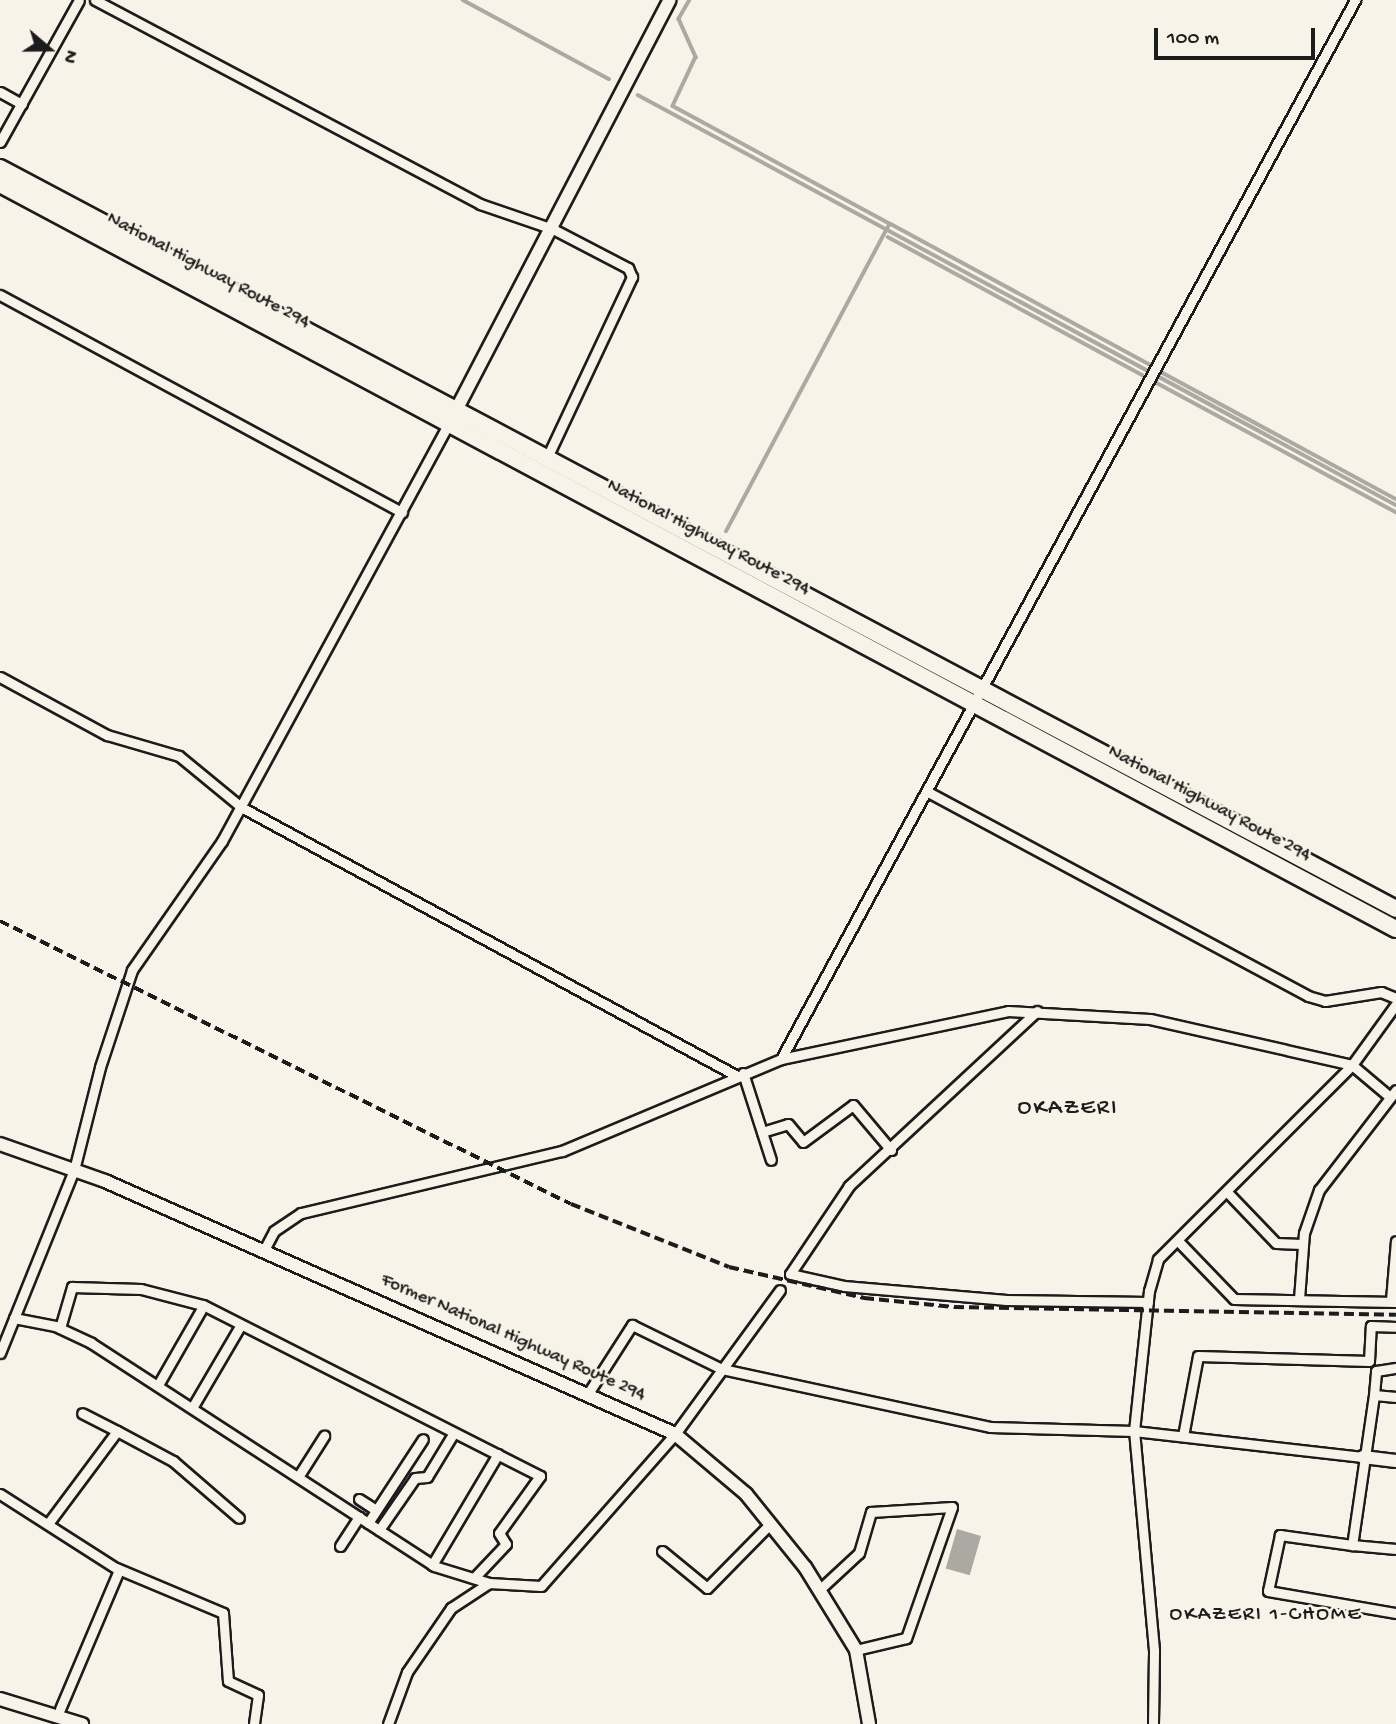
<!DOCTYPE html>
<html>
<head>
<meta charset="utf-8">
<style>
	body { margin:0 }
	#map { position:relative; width:1396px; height:1724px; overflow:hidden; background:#f7f3e8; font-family:"Gochi Hand",sans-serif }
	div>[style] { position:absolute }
	.water>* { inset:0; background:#aca9a2; transform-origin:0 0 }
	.stream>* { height:3.5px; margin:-1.75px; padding:0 1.75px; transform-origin:1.75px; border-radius:1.75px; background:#aca9a2 }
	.roads { filter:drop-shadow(2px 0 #1c1c1c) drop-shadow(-2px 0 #1c1c1c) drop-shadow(0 2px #1c1c1c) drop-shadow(0 -2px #1c1c1c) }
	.street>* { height:9px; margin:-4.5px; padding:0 4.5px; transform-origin:4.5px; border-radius:4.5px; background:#f7f3e8 }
	.secondary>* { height:12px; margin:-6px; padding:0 6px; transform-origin:6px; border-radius:6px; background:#f7f3e8 }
	.highway>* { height:16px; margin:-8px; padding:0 8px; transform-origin:8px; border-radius:8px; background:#f7f3e8 }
	.rail>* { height:3.5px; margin-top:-1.75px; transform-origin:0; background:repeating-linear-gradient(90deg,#1c1c1c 0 10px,transparent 0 15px) }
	span { translate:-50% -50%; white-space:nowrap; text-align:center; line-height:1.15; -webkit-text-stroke:5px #f7f3e8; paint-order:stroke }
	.street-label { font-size:19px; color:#1c1c1c }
	.neighbourhood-label { font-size:21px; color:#1c1c1c; letter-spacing:2px }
	.quarter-label { font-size:23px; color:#1c1c1c; letter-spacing:2px }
	.north { position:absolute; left:14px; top:14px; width:70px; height:70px; -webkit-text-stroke:5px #f7f3e8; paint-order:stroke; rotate:110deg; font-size:19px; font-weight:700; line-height:28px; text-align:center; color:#1c1c1c }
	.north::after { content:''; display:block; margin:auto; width:24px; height:32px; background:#1c1c1c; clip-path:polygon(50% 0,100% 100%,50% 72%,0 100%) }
	.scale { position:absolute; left:1154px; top:28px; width:161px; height:32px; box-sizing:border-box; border:4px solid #1c1c1c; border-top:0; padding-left:9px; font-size:21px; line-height:24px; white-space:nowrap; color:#1c1c1c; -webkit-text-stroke:5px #f7f3e8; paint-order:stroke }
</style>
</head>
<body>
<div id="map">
	<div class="water">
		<div style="left:957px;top:1529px;width:25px;height:41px;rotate:16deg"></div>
	</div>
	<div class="stream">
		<div style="left:463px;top:0;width:166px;rotate:28.4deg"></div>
		<div style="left:690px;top:0;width:22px;rotate:120deg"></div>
		<div style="left:679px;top:19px;width:42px;rotate:65.9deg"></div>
		<div style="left:696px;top:57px;width:54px;rotate:115.1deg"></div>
		<div style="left:673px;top:106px;width:247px;rotate:28.5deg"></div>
		<div style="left:890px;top:224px;width:348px;rotate:118deg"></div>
		<div style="left:638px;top:95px;width:862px;rotate:28.41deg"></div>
		<div style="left:891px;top:224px;width:296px;rotate:28.5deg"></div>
		<div style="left:888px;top:237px;width:289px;rotate:28.5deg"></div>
		<div style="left:1163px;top:373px;width:265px;rotate:28.4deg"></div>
		<div style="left:1157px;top:383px;width:272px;rotate:28.4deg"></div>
	</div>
	<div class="roads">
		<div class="street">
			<div style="left:95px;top:0;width:436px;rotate:27.9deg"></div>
			<div style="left:480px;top:204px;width:77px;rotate:18.9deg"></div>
			<div style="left:553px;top:229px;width:85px;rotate:27.5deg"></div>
			<div style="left:628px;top:268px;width:10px;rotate:66deg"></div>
			<div style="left:632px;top:277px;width:200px;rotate:115.2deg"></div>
			<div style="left:0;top:92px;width:25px;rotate:29deg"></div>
			<div style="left:0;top:142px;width:162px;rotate:-60.9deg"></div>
			<div style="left:0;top:295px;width:457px;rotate:28.4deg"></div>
			<div style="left:0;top:677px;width:122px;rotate:28.5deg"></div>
			<div style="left:107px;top:735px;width:75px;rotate:16.3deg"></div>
			<div style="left:179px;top:756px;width:80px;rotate:39.4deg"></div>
			<div style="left:241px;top:807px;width:564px;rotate:28.47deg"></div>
			<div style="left:928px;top:792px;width:431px;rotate:28.2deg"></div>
			<div style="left:1308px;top:996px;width:18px;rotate:16deg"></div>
			<div style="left:1325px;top:1001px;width:57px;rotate:-9.1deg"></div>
			<div style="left:1381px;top:992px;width:16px;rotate:22deg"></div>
			<div style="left:1037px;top:1011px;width:257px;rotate:137.1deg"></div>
			<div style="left:849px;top:1186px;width:106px;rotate:123.8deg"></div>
			<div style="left:790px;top:1274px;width:55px;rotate:12.5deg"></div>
			<div style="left:844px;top:1286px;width:163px;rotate:4.9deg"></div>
			<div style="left:1006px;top:1300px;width:142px;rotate:0.8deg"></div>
			<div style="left:781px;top:1059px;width:1205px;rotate:-61.54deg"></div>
			<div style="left:743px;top:1073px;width:91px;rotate:72.2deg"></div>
			<div style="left:762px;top:1132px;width:27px;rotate:-17deg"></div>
			<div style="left:788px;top:1124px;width:23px;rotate:50deg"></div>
			<div style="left:803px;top:1142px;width:62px;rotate:-36.5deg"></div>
			<div style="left:853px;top:1105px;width:59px;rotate:49.8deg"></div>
			<div style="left:1228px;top:1193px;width:69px;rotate:46.2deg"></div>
			<div style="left:1276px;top:1243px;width:26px;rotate:2deg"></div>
			<div style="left:1179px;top:1242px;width:79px;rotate:46deg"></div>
			<div style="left:1234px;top:1299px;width:162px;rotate:1.1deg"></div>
			<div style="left:264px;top:1250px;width:21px;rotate:-62deg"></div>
			<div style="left:274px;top:1231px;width:32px;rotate:-34deg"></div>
			<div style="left:301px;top:1213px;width:268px;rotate:-13.4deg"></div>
			<div style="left:562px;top:1151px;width:238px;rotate:-22.8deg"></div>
			<div style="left:781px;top:1059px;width:232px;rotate:-11.9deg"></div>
			<div style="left:1008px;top:1011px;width:142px;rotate:3.2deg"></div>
			<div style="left:1150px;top:1019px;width:207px;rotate:12.8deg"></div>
			<div style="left:1352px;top:1065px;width:50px;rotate:40.1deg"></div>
			<div style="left:1299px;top:1299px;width:66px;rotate:-85.7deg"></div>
			<div style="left:1304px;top:1233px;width:46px;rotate:-70.8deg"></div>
			<div style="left:1319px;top:1190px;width:126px;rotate:-52.4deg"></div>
			<div style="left:1391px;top:1300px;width:59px;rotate:-85.2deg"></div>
			<div style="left:14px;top:1318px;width:42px;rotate:11deg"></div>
			<div style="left:55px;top:1326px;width:40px;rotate:25deg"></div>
			<div style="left:91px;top:1343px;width:409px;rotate:33deg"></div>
			<div style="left:434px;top:1566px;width:58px;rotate:17.2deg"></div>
			<div style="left:489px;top:1583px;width:52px;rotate:3.3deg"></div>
			<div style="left:541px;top:1586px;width:203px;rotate:-48.6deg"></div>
			<div style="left:675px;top:1434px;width:178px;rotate:-53.9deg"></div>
			<div style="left:60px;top:1328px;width:43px;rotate:-73.7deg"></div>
			<div style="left:72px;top:1287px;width:69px;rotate:1.7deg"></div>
			<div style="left:141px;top:1289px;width:64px;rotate:14.5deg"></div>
			<div style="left:203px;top:1305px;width:378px;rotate:26.9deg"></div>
			<div style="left:540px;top:1476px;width:70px;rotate:125.7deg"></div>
			<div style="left:499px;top:1533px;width:13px;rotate:58deg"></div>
			<div style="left:506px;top:1544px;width:47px;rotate:133.3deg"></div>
			<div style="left:0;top:1353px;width:197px;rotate:-68deg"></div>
			<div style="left:74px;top:1170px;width:106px;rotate:-75.8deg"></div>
			<div style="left:100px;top:1067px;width:102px;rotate:-71.7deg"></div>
			<div style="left:132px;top:970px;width:157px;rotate:-55.1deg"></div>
			<div style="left:222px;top:841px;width:474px;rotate:-61.5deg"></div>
			<div style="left:158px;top:1385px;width:86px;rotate:-60.2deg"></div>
			<div style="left:589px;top:1392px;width:80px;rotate:-57.3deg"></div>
			<div style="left:632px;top:1325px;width:100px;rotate:26.1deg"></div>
			<div style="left:722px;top:1369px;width:274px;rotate:12.2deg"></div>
			<div style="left:990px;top:1427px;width:144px;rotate:1.6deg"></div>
			<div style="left:1134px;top:1431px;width:230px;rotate:6.5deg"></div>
			<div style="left:1374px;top:1395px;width:24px;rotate:-85deg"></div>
			<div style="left:1376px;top:1371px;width:20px;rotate:-9deg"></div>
			<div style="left:1396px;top:1397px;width:22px;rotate:-175deg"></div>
			<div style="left:1374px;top:1395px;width:152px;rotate:98.3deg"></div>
			<div style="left:1352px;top:1545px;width:73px;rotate:-172.1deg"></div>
			<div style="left:1280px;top:1535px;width:57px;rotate:102.1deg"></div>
			<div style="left:1268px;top:1591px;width:130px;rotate:9.8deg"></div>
			<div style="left:192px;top:1408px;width:93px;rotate:-59.6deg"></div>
			<div style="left:117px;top:1431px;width:64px;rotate:28.2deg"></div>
			<div style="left:173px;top:1461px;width:87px;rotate:40.8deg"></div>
			<div style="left:1183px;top:1436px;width:81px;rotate:-79.4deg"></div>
			<div style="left:1198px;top:1356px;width:171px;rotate:1.7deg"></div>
			<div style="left:1369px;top:1361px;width:35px;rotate:-87deg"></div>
			<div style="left:1371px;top:1326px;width:25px;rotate:2deg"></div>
			<div style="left:298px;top:1477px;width:49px;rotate:-57.6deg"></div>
			<div style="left:0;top:1494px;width:141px;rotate:32.6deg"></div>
			<div style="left:119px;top:1570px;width:151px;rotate:113deg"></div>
			<div style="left:359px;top:1499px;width:20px;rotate:33deg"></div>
			<div style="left:50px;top:1521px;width:112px;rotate:-53.3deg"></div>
			<div style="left:117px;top:1431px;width:39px;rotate:-153deg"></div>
			<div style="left:368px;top:1523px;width:100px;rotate:-56.8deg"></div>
			<div style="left:379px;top:1530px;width:63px;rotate:-55.3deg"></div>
			<div style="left:415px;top:1478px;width:12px;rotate:-5deg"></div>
			<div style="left:427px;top:1477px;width:50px;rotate:-58.8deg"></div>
			<div style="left:1352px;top:1545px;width:44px;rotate:5.2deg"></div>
			<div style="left:340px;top:1546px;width:35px;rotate:-57deg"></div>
			<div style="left:662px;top:1551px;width:58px;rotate:39.4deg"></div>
			<div style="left:707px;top:1588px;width:90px;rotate:-45.5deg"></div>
			<div style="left:432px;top:1565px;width:129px;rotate:-59.3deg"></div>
			<div style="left:116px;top:1568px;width:116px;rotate:22.8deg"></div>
			<div style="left:223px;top:1613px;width:68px;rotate:85.8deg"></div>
			<div style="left:228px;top:1681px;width:33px;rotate:25deg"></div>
			<div style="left:258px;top:1695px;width:29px;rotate:98deg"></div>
			<div style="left:819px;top:1590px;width:54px;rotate:-42.8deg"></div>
			<div style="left:859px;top:1553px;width:43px;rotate:-73.7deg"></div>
			<div style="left:871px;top:1512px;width:81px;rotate:-3.5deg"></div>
			<div style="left:952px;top:1507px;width:139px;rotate:109.3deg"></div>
			<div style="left:906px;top:1638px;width:51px;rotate:166.5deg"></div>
			<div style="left:388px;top:1724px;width:55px;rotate:-69.9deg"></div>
			<div style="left:407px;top:1672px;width:78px;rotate:-55.5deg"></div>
			<div style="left:451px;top:1608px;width:45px;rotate:-33.3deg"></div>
			<div style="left:1153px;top:1724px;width:74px;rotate:-89.2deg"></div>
			<div style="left:1154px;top:1650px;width:220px;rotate:-95.2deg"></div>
			<div style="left:1134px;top:1431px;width:141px;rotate:-83.9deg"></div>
			<div style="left:1149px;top:1291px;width:33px;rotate:-74deg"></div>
			<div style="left:1158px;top:1259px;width:274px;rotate:-45deg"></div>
			<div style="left:1352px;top:1065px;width:75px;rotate:-54.2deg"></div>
		</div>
		<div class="secondary">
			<div style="left:452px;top:418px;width:471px;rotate:-62.5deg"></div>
			<div style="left:0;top:1144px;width:111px;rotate:19.4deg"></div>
			<div style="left:105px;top:1181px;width:624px;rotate:23.93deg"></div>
			<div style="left:675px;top:1434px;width:93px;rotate:40.2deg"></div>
			<div style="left:746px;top:1494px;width:94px;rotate:51.1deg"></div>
			<div style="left:805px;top:1567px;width:97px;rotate:58.4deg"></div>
			<div style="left:856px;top:1650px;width:75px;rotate:80deg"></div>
			<div style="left:1363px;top:1457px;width:33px;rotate:7deg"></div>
			<div style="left:0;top:1699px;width:86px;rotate:17deg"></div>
		</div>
		<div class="highway">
			<div style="left:0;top:168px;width:1580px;rotate:27.96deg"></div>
			<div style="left:0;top:184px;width:1582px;rotate:28.09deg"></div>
		</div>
	</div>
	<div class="rail">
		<div style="left:0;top:921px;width:637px;rotate:26.36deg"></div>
		<div style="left:571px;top:1204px;width:170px;rotate:21.7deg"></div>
		<div style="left:729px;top:1267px;width:139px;rotate:12.9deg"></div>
		<div style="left:864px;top:1298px;width:90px;rotate:5.7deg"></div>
		<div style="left:954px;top:1307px;width:442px;rotate:1deg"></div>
	</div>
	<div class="street-label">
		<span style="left:208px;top:271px;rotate:28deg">National Highway Route 294</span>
		<span style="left:708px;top:538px;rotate:28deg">National Highway Route 294</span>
		<span style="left:1209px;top:804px;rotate:28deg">National Highway Route 294</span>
		<span style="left:513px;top:1338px;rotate:24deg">Former National Highway Route 294</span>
	</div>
	<div class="neighbourhood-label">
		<span style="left:1266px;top:1616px">OKAZERI 1-CHOME</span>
	</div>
	<div class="quarter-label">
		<span style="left:1068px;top:1109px">OKAZERI</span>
	</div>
	<div class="north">N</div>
	<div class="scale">100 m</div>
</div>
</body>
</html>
